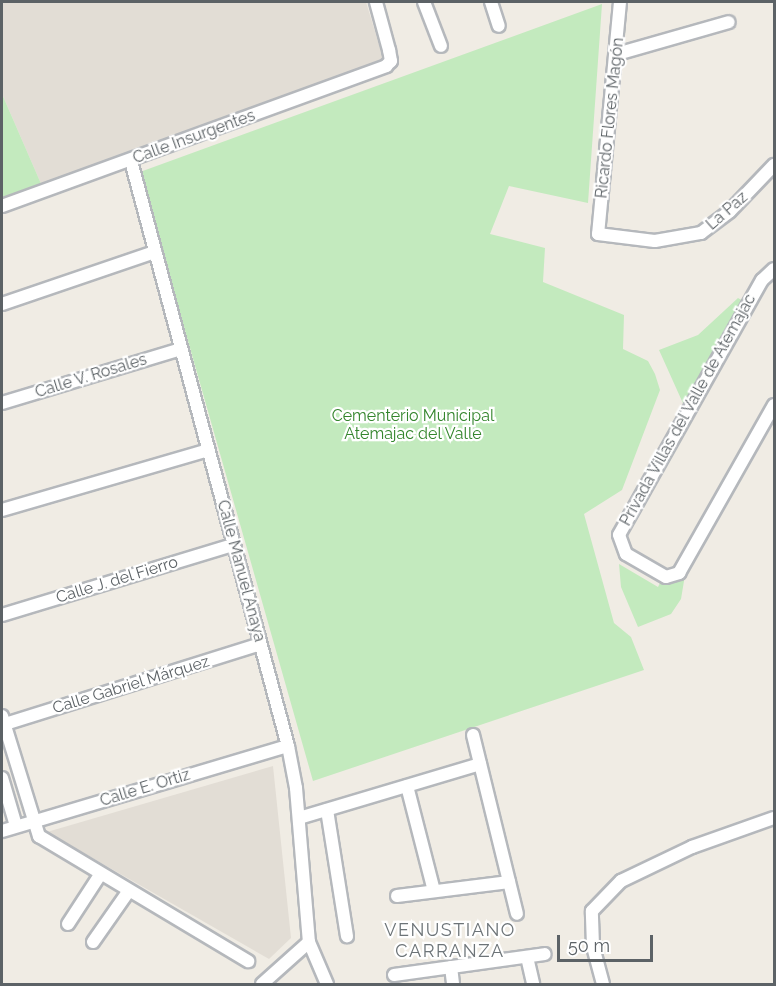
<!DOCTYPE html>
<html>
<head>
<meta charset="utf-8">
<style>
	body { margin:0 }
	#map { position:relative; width:776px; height:986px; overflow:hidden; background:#f0ece4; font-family:Raleway,sans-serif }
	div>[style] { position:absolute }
	.education>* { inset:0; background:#e2ddd5 }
	.green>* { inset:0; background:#c3eabe }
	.roads { filter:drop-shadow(2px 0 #b5b8bc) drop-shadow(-2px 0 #b5b8bc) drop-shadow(0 2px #b5b8bc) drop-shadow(0 -2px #b5b8bc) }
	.street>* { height:12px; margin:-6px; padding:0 6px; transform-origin:6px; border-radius:6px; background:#fff }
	span { translate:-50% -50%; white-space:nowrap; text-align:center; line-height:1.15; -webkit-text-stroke:4.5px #fff; paint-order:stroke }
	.street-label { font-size:16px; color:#5c6266 }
	.park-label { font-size:16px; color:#33852c }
	.neighbourhood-label { font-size:18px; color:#6d7478; letter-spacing:1.5px }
	.frame { position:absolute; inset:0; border:3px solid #5c6266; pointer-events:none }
	.scale { position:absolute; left:557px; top:935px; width:96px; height:27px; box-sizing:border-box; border:3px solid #5c6266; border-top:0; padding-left:8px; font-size:18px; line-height:21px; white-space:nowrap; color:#5c6266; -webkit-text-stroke:4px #fff; paint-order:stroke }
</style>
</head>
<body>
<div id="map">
	<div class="education">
		<div style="clip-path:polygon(2px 2px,366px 2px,384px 61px,42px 186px,2px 94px)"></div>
		<div style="clip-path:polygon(273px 766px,291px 938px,269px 959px,47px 832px)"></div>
	</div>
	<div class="green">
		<div style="clip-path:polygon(602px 4px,588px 203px,509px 186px,490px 234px,545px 248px,543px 282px,624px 315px,623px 349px,648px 361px,655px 374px,660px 390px,622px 490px,584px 514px,614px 623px,631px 637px,644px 670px,313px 781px,140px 172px)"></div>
		<div style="clip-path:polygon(2px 94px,42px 186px,2px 200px)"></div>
		<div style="clip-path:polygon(738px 298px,745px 302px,686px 410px,659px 350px,698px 335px)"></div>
		<div style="clip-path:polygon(619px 564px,658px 587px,662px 579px,673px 581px,685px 575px,681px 599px,671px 614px,638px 627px,621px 587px)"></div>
	</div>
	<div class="roads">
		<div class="street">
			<div style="left:424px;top:2px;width:47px;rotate:68.9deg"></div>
			<div style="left:491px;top:2px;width:25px;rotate:72deg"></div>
			<div style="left:620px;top:2px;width:233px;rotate:95.4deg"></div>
			<div style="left:598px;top:234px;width:57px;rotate:7deg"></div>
			<div style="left:655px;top:241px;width:47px;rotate:-9.9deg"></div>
			<div style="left:701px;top:233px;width:36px;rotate:-37deg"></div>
			<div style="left:730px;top:211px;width:64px;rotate:-46.3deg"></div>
			<div style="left:617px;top:54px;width:116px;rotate:-15.9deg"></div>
			<div style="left:131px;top:161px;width:606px;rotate:74.98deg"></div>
			<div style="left:288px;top:746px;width:43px;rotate:79.2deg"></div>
			<div style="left:296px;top:788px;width:155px;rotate:85.2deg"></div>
			<div style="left:309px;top:942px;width:46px;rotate:66.8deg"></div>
			<div style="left:2px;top:206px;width:409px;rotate:-20deg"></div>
			<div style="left:386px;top:66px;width:7px;rotate:-45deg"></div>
			<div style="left:391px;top:61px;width:11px;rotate:-100deg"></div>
			<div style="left:389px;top:50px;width:50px;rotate:-105.2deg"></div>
			<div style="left:774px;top:269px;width:16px;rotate:137deg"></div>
			<div style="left:762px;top:280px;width:292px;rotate:119.3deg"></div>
			<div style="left:619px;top:535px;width:20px;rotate:70deg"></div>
			<div style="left:626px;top:554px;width:46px;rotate:29.9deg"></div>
			<div style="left:666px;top:577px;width:14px;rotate:-17deg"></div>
			<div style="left:679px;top:573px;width:193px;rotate:-60.5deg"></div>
			<div style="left:2px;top:304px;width:162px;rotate:-18.8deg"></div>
			<div style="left:2px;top:403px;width:187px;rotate:-16.8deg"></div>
			<div style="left:2px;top:510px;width:215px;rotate:-16.2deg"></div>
			<div style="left:2px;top:615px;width:241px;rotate:-16.9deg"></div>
			<div style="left:2px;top:716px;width:126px;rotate:72.9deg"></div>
			<div style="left:39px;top:836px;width:244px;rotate:30.9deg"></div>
			<div style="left:2px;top:725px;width:270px;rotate:-17.4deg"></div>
			<div style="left:473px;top:735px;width:184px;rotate:76.2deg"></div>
			<div style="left:2px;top:778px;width:50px;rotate:73.7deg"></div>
			<div style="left:407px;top:786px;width:108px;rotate:75.6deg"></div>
			<div style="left:327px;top:810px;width:128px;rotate:81deg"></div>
			<div style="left:299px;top:818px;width:189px;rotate:-16.6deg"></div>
			<div style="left:2px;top:831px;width:298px;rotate:-16.6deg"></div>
			<div style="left:397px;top:896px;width:113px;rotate:-7.1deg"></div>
			<div style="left:68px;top:924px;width:59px;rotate:-56.9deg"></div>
			<div style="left:93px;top:942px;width:61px;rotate:-55deg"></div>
			<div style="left:527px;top:957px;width:28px;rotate:77deg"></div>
			<div style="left:451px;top:967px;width:17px;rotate:83deg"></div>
			<div style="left:394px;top:975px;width:152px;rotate:-7.9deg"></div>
			<div style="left:262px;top:984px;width:63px;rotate:-41.8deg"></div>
			<div style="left:603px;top:984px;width:39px;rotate:-105deg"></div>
			<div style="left:593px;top:946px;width:35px;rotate:-92deg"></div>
			<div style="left:592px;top:911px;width:42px;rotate:-46deg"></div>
			<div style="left:621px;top:881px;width:79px;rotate:-25.6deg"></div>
			<div style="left:692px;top:847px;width:87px;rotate:-19.5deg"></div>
		</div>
	</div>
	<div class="street-label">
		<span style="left:610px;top:118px;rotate:-84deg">Ricardo Flores Magón</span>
		<span style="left:194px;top:137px;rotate:-20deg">Calle Insurgentes</span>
		<span style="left:727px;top:211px;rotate:-41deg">La Paz</span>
		<span style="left:91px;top:376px;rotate:-17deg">Calle V. Rosales</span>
		<span style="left:688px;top:410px;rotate:-61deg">Privada Villas del Valle de Atemajac</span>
		<span style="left:241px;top:571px;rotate:75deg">Calle Manuel Anaya</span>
		<span style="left:117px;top:580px;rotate:-17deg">Calle J. del Fierro</span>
		<span style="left:131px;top:685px;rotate:-17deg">Calle Gabriel Márquez</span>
		<span style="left:145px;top:788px;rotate:-17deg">Calle E. Ortiz</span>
	</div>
	<div class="park-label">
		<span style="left:413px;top:425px">Cementerio Municipal<br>Atemajac del Valle</span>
	</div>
	<div class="neighbourhood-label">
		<span style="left:450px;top:941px">VENUSTIANO<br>CARRANZA</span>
	</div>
	<div class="frame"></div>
	<div class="scale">50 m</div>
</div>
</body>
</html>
